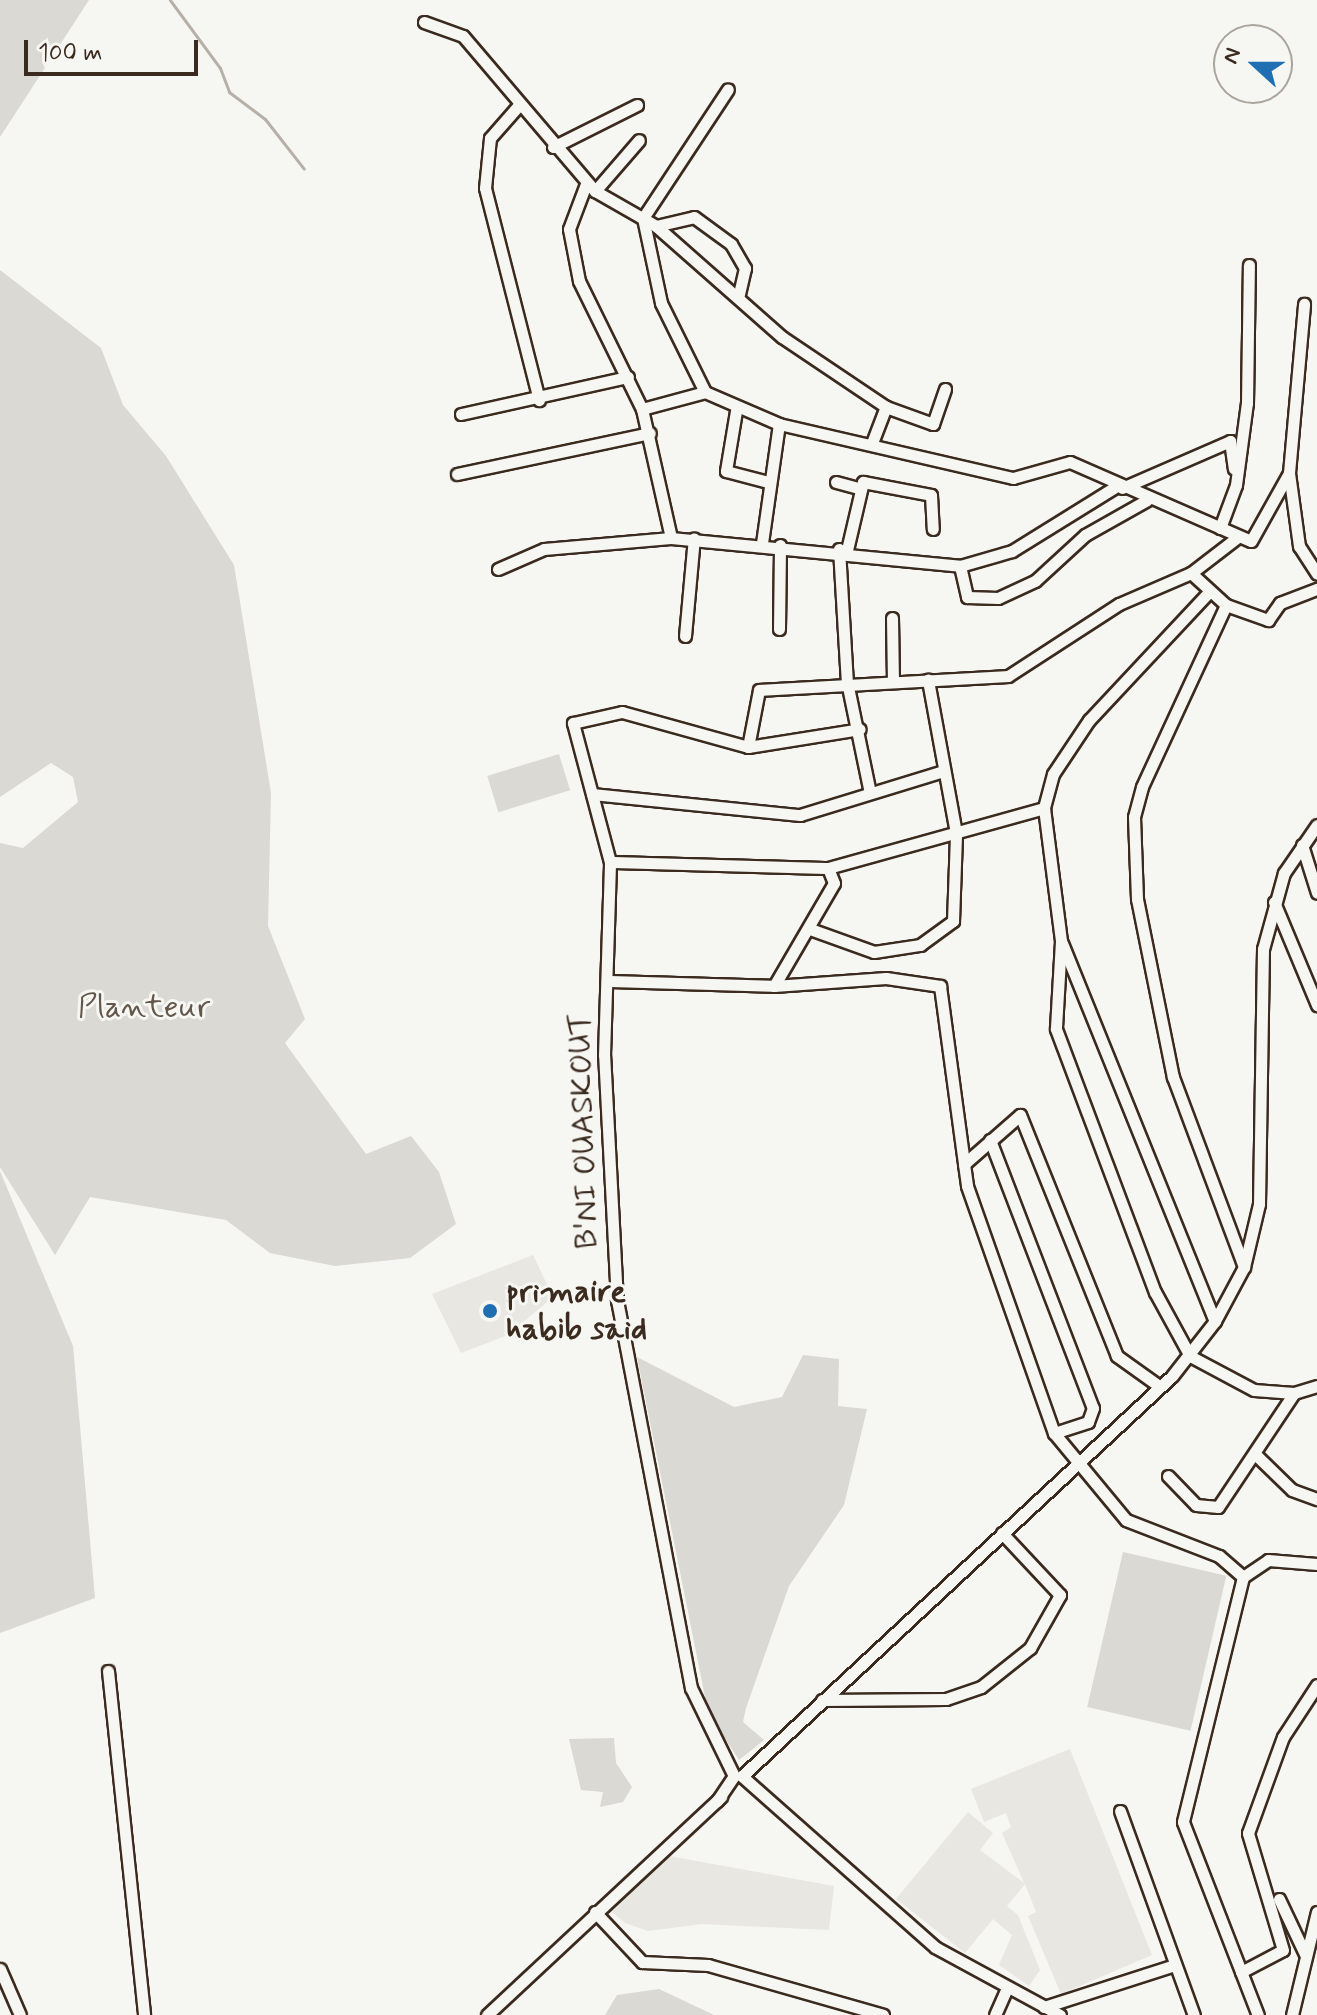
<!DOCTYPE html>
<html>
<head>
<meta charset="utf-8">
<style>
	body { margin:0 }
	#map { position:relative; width:1317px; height:2015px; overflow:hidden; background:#f6f6f2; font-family:Mynerve,sans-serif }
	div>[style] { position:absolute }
	.built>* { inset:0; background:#e8e7e2 }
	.green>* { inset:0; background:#dad9d3; transform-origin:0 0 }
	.stream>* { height:3px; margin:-1.5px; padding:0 1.5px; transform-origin:1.5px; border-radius:1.5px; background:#b6b0a9 }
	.roads { filter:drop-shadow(2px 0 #3b2a1e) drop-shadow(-2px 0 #3b2a1e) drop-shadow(0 2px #3b2a1e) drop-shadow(0 -2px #3b2a1e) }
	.minor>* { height:11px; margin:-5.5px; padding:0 5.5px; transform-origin:5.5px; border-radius:5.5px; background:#f6f6f2 }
	.dots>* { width:22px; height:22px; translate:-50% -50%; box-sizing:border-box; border:4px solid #f6f6f2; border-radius:50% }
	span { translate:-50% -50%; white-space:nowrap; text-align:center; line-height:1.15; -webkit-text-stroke:6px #f6f6f2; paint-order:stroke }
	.park-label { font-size:32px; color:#63564b }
	.street-label { font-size:32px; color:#3b2a1e }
	.poi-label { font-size:32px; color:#3b2a1e; font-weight:700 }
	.left { translate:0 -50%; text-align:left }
	.north { position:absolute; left:1213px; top:24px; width:80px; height:80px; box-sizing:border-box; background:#f6f6f2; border:2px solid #aba49d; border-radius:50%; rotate:291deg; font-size:22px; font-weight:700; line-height:32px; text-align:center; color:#3b2a1e }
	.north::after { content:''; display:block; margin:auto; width:28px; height:36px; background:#1f6fb2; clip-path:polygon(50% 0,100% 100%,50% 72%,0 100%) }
	.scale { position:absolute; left:24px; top:40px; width:174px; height:36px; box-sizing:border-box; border:4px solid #3b2a1e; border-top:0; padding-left:10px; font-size:24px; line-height:28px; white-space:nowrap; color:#3b2a1e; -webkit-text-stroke:6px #f6f6f2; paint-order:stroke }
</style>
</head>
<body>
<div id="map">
	<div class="built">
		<div style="clip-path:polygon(533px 1255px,553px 1297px,508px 1335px,461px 1353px,432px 1294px)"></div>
		<div style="clip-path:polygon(1070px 1749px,1152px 1955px,1061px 1994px,1028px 1916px,1036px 1912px,1025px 1884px,1007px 1906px,1018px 1915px,1040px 1970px,1029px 1986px,999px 1965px,1012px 1935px,993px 1919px,965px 1953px,896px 1899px,968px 1812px,993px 1833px,980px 1850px,1024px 1883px,1002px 1833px,1011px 1827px,1006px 1813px,984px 1822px,971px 1789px)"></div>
		<div style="clip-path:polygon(669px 1856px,834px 1886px,829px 1930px,702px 1924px,648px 1931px,625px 1923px,612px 1912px)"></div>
	</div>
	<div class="green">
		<div style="clip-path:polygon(0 0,89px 0,0 137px)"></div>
		<div style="clip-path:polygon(0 270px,101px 348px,123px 405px,166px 456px,234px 565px,271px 793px,268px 926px,305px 1019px,285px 1043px,366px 1154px,411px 1136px,439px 1172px,456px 1224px,410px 1258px,335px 1266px,270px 1253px,226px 1220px,90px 1197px,55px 1255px,0 1167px,0 843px,23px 848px,78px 802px,73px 777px,51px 763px,0 797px)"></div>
		<div style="left:559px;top:754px;width:38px;height:75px;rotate:73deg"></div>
		<div style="clip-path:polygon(0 1171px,73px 1346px,95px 1598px,0 1633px)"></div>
		<div style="clip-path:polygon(803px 1355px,839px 1359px,838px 1406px,867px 1409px,844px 1505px,789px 1586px,746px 1708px,743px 1722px,764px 1740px,739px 1760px,708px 1712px,637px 1357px,734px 1407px,782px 1397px)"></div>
		<div style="left:1123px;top:1552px;width:106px;height:159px;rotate:13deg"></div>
		<div style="clip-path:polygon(614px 1738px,616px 1763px,632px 1787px,623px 1802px,600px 1807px,603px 1792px,581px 1790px,569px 1739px)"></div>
		<div style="clip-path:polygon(659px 1989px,714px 2015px,605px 2015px,617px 1995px)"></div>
	</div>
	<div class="stream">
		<div style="left:170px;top:0;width:84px;rotate:53.7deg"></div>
		<div style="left:220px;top:68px;width:26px;rotate:69deg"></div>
		<div style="left:229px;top:92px;width:45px;rotate:36.9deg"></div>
		<div style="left:265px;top:119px;width:63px;rotate:52deg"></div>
		<div style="left:0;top:1986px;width:32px;rotate:66deg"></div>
	</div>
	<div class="roads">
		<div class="minor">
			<div style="left:424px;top:22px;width:41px;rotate:19.7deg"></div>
			<div style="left:463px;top:36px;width:204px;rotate:49.6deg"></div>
			<div style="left:595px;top:191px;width:70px;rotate:29.8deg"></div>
			<div style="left:656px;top:226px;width:39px;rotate:-13deg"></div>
			<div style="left:694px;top:217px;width:46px;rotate:36.1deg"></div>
			<div style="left:731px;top:244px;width:28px;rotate:60deg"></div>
			<div style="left:745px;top:268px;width:28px;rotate:103deg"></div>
			<div style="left:519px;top:105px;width:44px;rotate:131.3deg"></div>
			<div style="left:490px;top:138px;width:50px;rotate:95.7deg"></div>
			<div style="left:485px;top:188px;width:219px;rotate:75.7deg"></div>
			<div style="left:553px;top:147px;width:94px;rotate:-26.6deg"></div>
			<div style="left:586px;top:184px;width:48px;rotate:110.7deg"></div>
			<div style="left:569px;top:229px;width:53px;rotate:79.1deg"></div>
			<div style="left:579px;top:281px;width:143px;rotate:63.8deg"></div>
			<div style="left:642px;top:409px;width:132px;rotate:77.3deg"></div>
			<div style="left:595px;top:191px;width:67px;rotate:-49.2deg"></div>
			<div style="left:643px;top:218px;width:87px;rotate:78deg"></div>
			<div style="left:661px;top:303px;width:99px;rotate:63.7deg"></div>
			<div style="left:643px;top:218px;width:154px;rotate:-56.6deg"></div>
			<div style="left:656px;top:226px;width:168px;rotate:41.4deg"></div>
			<div style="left:782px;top:337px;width:125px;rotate:33.9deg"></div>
			<div style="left:886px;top:407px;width:50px;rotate:19.9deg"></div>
			<div style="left:933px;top:424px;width:37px;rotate:-71deg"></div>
			<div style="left:642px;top:409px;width:65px;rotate:-15.1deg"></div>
			<div style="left:705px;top:392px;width:81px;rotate:23.4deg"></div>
			<div style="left:779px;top:424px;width:240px;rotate:13deg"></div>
			<div style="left:1013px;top:478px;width:59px;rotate:-15.7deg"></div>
			<div style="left:1070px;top:462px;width:197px;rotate:23.6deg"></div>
			<div style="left:1251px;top:541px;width:78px;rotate:-60.8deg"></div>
			<div style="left:1289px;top:473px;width:170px;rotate:-84.9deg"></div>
			<div style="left:736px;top:411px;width:61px;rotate:99.5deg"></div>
			<div style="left:726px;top:471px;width:43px;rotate:14.7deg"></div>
			<div style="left:461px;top:414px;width:171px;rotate:-12.5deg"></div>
			<div style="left:872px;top:443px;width:39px;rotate:-69deg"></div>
			<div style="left:1289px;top:473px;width:74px;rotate:82.2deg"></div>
			<div style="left:1299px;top:546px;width:33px;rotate:57deg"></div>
			<div style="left:457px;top:474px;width:197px;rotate:-12deg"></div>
			<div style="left:836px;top:482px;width:23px;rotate:15deg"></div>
			<div style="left:1122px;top:488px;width:118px;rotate:-23.5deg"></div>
			<div style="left:1230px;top:441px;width:28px;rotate:82deg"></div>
			<div style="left:1220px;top:528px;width:46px;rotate:-69.6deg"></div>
			<div style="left:1236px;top:485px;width:83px;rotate:-82.4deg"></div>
			<div style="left:1247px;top:403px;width:138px;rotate:-89.2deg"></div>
			<div style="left:762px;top:543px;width:120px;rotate:-81.9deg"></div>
			<div style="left:839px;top:549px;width:133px;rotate:86.6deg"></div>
			<div style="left:847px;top:682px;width:113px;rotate:78.3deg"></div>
			<div style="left:847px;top:550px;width:70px;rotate:-76.8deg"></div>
			<div style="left:863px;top:482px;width:69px;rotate:10.8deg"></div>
			<div style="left:931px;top:495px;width:34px;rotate:87deg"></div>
			<div style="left:960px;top:566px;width:32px;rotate:77deg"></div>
			<div style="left:967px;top:597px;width:31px;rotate:2deg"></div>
			<div style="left:998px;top:598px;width:41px;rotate:-24.7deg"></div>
			<div style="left:1035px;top:581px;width:68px;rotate:-42.6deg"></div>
			<div style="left:1085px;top:535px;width:71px;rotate:-29.4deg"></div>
			<div style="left:498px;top:569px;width:50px;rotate:-23.5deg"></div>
			<div style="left:544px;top:549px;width:127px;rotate:-5deg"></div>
			<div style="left:671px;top:538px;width:290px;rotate:5.5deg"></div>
			<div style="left:960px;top:566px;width:54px;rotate:-16.1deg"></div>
			<div style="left:1012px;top:551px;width:123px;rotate:-31.8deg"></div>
			<div style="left:1191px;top:573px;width:47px;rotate:42.4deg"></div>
			<div style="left:1226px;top:605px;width:200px;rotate:114.8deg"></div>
			<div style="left:1142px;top:787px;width:31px;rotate:105deg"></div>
			<div style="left:1134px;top:817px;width:82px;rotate:87.9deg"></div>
			<div style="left:1137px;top:899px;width:182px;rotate:78.6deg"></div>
			<div style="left:1173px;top:1077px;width:203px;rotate:69.5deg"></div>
			<div style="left:1208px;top:593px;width:174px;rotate:133.1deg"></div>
			<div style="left:1089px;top:720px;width:65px;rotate:123.7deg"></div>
			<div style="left:1053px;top:774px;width:35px;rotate:105deg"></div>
			<div style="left:1044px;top:808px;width:134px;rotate:82.7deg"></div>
			<div style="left:1061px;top:941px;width:88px;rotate:93.3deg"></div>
			<div style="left:1056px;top:1029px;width:281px;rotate:69.4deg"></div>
			<div style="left:1155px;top:1292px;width:73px;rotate:61.3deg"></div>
			<div style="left:1190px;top:1356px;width:72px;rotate:28deg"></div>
			<div style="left:1254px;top:1390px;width:40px;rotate:4.3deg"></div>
			<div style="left:1294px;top:1393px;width:24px;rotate:-17deg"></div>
			<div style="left:1226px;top:605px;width:45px;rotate:19.7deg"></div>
			<div style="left:1268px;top:620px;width:21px;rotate:-55deg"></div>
			<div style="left:1280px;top:603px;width:40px;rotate:-21deg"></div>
			<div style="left:892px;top:618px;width:64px;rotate:89.1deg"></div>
			<div style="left:779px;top:629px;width:84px;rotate:-89.3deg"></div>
			<div style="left:685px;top:636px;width:98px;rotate:-84.8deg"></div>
			<div style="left:748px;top:747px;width:58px;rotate:-79.1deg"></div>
			<div style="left:759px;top:690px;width:249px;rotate:-3.2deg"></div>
			<div style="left:1008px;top:676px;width:132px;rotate:-33deg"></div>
			<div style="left:1119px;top:604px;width:78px;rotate:-23.3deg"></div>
			<div style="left:1191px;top:573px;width:59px;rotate:-37.5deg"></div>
			<div style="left:592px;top:794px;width:209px;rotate:5.8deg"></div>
			<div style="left:800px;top:815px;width:150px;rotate:-17.1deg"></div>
			<div style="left:1302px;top:845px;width:50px;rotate:72.6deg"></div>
			<div style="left:610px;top:862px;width:218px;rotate:1.6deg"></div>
			<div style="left:828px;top:868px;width:224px;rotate:-15.5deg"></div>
			<div style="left:1274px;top:902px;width:112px;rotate:67.3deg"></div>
			<div style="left:810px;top:929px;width:68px;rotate:19.8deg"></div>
			<div style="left:874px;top:952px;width:47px;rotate:-8.7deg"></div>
			<div style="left:920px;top:945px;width:41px;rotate:-36deg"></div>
			<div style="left:953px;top:921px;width:88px;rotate:-88deg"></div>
			<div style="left:956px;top:833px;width:156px;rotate:-100.4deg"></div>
			<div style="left:1062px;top:943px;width:408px;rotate:68deg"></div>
			<div style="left:607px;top:981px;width:167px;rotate:1.7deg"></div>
			<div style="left:774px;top:986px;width:119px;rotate:-59.8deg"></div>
			<div style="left:834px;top:883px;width:16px;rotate:-112deg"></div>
			<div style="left:774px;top:986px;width:112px;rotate:-4.1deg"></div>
			<div style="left:886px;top:978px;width:55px;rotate:8.4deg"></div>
			<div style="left:940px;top:986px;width:180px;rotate:82.3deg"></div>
			<div style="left:990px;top:1140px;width:287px;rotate:69deg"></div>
			<div style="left:1093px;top:1408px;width:15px;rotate:110deg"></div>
			<div style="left:1088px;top:1422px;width:36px;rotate:162deg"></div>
			<div style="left:1159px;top:1386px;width:52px;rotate:-144.5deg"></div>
			<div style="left:1117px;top:1356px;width:260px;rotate:-111.9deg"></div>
			<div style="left:1020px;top:1115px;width:74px;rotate:138.8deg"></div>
			<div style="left:964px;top:1164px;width:22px;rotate:82deg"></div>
			<div style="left:967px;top:1186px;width:262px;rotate:70.6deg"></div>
			<div style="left:1054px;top:1433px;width:113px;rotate:50.4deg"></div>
			<div style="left:1126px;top:1520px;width:100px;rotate:21.2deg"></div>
			<div style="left:1219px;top:1556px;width:32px;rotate:41deg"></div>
			<div style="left:1243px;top:1577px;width:252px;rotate:103.8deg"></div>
			<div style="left:1183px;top:1822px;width:207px;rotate:68.8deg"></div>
			<div style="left:1256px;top:1455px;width:50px;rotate:44.2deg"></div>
			<div style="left:1292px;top:1490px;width:27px;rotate:20deg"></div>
			<div style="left:1168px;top:1476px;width:40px;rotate:46deg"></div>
			<div style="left:1196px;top:1505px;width:22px;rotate:5deg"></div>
			<div style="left:1218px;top:1507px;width:137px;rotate:-56.3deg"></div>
			<div style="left:1243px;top:1577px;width:30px;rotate:-34deg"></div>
			<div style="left:1268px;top:1560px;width:49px;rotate:4.7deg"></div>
			<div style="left:108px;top:1671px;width:346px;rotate:84deg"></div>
			<div style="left:822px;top:1700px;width:124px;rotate:-0.5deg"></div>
			<div style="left:946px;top:1699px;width:37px;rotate:-19deg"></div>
			<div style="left:981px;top:1687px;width:63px;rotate:-38.5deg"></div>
			<div style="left:1030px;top:1648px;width:61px;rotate:-60.5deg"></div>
			<div style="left:1060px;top:1595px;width:85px;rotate:-133.1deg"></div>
			<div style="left:717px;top:1801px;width:30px;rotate:-56deg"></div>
			<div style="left:734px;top:1776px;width:98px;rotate:-116deg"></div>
			<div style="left:691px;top:1688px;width:394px;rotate:-100.8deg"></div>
			<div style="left:617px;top:1301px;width:246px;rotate:-93deg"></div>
			<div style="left:604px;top:1055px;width:193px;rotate:-88.2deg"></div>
			<div style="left:610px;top:862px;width:144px;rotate:-104.9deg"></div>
			<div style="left:573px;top:723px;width:50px;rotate:-12.7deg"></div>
			<div style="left:622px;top:712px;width:131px;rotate:15.5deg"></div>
			<div style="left:748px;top:747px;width:113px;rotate:-9.1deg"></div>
			<div style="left:1120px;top:1811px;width:217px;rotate:70.1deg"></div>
			<div style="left:1279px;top:1899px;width:61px;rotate:64.7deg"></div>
			<div style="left:595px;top:1912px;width:69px;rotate:46.8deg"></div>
			<div style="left:642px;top:1962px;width:66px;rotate:2.6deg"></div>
			<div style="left:708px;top:1965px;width:182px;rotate:15.9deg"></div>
			<div style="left:0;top:1969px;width:50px;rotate:66.5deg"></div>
			<div style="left:1241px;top:1972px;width:47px;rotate:-27.6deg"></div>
			<div style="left:1283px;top:1950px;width:122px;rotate:-106.7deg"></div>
			<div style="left:1248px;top:1833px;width:102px;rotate:-70deg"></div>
			<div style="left:1283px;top:1737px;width:62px;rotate:-56.8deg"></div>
			<div style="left:1044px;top:2007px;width:134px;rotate:-17.8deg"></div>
			<div style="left:487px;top:2015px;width:320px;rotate:-43deg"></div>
			<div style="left:995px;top:2015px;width:30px;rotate:-66deg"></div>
			<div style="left:1060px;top:2015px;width:142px;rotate:-151.5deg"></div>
			<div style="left:935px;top:1947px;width:258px;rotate:-138.5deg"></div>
			<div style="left:742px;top:1776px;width:587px;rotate:-42.93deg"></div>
			<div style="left:1172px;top:1376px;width:70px;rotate:-52deg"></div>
			<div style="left:1215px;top:1321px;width:61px;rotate:-61.8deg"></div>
			<div style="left:1244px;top:1267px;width:65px;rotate:-76.6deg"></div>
			<div style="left:1259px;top:1204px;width:255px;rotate:-89.1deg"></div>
			<div style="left:1263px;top:949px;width:79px;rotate:-74.6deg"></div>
			<div style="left:1284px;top:873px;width:58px;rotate:-55.5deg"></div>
			<div style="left:1292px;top:2015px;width:106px;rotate:-76.4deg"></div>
		</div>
	</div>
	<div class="dots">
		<div style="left:490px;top:1311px;background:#1f6fb2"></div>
	</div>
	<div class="park-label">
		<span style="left:144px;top:1007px">Planteur</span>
	</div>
	<div class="street-label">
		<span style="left:584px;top:1131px;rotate:-92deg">B'NI OUASKOUT</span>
	</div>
	<div class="poi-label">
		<span class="left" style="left:506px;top:1311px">primaire<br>habib said</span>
	</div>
	<div class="north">N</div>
	<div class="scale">100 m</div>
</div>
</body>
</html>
